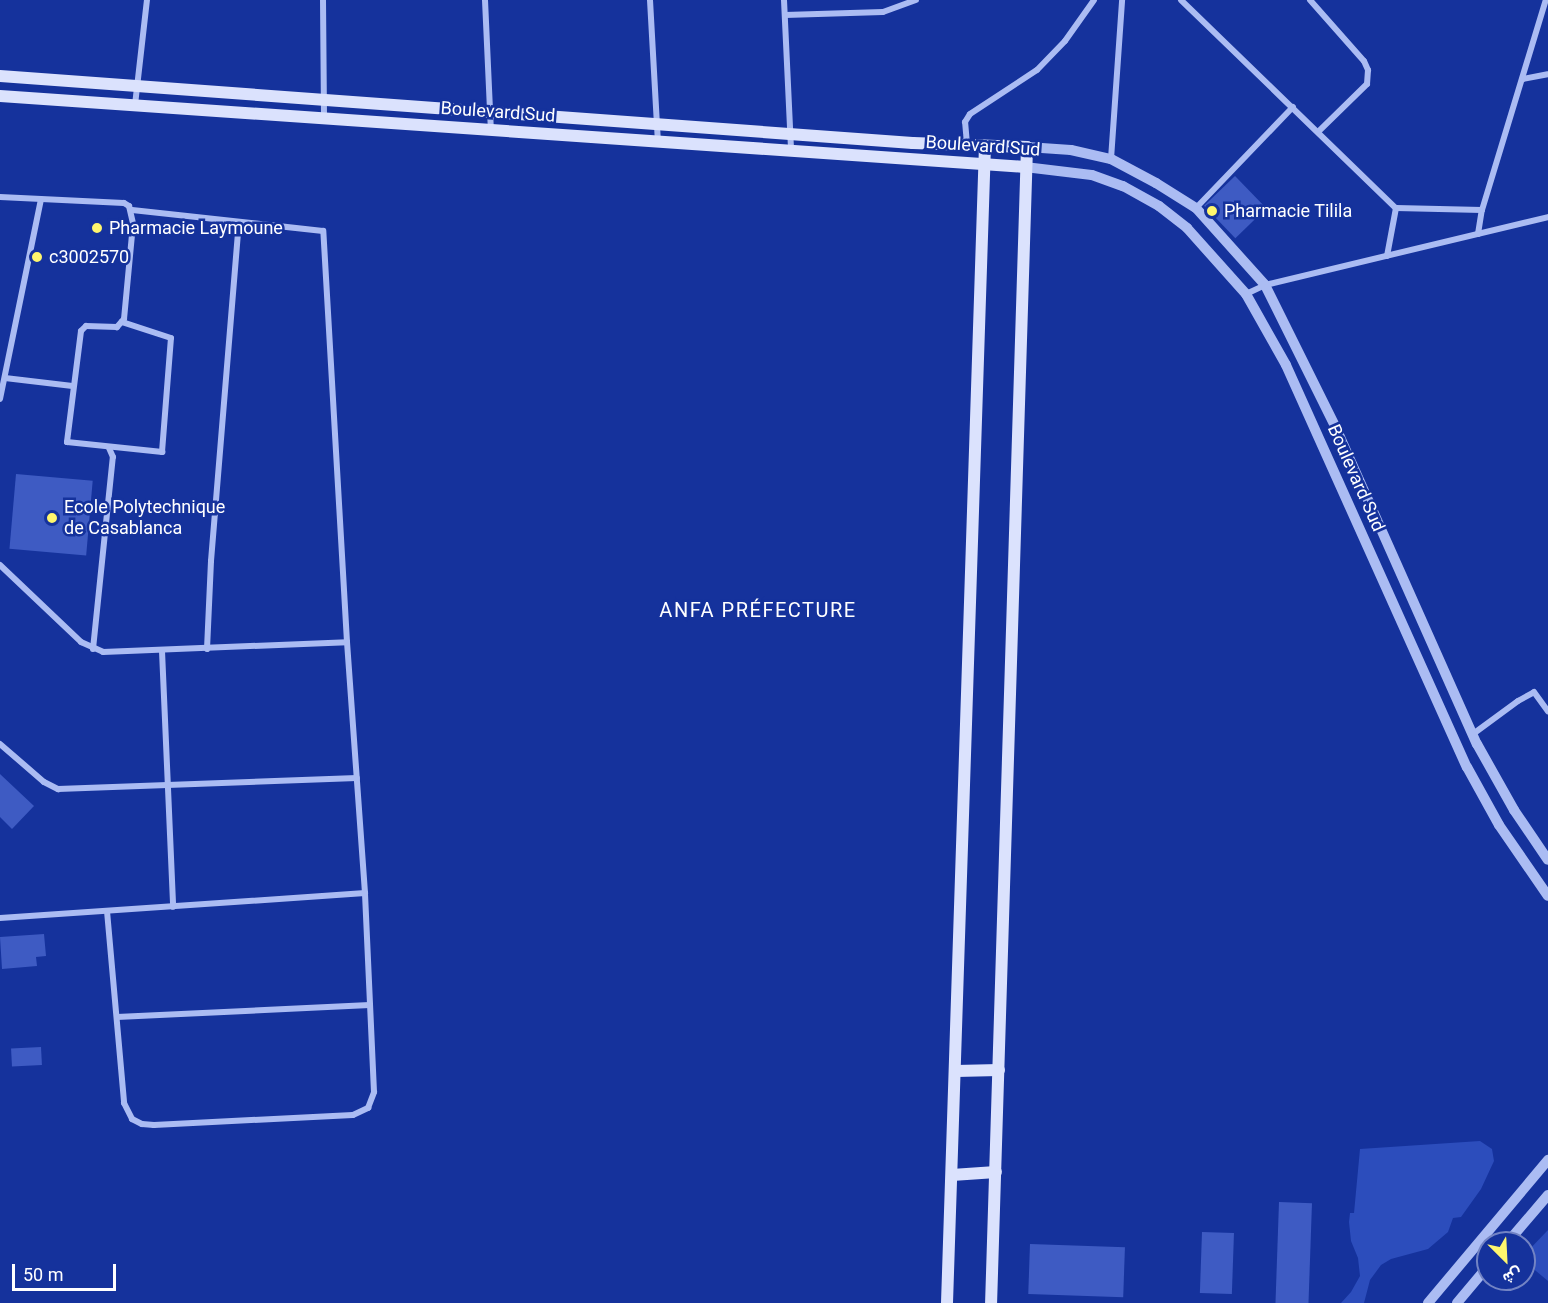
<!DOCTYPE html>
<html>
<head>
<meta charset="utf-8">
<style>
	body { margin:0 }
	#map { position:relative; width:1548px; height:1303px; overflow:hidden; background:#15329c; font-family:Roboto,Vazirmatn,sans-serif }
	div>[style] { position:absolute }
	.green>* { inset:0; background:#2c4dbc }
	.building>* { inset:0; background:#3e5bc3; transform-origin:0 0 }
	.minor>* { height:6px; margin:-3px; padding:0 3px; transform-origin:3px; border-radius:3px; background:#abbcf3 }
	.tertiary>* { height:10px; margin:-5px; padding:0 5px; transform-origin:5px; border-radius:5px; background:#abbcf3 }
	.secondary>* { height:12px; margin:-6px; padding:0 6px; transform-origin:6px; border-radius:6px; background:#dbe2fd }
	.dots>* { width:16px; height:16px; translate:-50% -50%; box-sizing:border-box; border:3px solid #15329c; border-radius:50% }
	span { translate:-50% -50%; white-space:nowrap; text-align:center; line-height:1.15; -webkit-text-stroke:5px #15329c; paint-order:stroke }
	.street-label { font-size:18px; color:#fff }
	.poi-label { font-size:18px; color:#fff }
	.left { translate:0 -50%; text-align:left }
	.neighbourhood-label { font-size:20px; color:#fff; letter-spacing:1.5px }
	.north { position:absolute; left:1476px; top:1231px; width:60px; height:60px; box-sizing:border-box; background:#15329c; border:2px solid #7384c4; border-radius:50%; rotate:156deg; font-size:16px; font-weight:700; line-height:24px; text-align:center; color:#fff }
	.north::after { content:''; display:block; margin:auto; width:21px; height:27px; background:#fff66d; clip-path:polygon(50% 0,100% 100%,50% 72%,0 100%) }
	.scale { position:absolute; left:12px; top:1264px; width:104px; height:27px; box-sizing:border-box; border:3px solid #fff; border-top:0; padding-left:8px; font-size:18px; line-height:21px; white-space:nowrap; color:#fff; -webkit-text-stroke:4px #15329c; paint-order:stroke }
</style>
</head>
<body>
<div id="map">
	<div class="green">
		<div style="clip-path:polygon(1480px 1141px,1492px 1149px,1494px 1161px,1481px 1189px,1461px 1217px,1453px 1218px,1448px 1232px,1428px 1249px,1391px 1259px,1381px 1265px,1370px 1280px,1364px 1303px,1341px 1303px,1351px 1292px,1360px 1276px,1358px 1258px,1351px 1241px,1349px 1222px,1350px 1213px,1354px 1213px,1360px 1149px)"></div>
		<div style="clip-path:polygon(1548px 1230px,1548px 1281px,1524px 1261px,1524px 1255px)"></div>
	</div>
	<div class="building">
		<div style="left:1235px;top:176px;width:45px;height:43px;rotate:46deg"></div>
		<div style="left:16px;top:474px;width:77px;height:75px;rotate:5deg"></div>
		<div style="clip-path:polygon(0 774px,34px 806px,12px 829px,0 817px)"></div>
		<div style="clip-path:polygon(44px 934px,46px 956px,36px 957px,37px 966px,2px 969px,0 937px)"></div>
		<div style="left:41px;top:1047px;width:18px;height:30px;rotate:87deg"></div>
		<div style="left:1279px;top:1202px;width:33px;height:101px;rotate:2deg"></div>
		<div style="left:1202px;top:1232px;width:32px;height:61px;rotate:2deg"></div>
		<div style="left:1030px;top:1244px;width:95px;height:50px;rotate:2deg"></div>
	</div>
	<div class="minor">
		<div style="left:323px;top:0;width:118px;rotate:89.5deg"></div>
		<div style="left:485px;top:0;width:130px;rotate:87.4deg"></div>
		<div style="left:650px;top:0;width:141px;rotate:86.8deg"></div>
		<div style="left:784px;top:0;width:150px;rotate:87.3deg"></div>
		<div style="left:1181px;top:0;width:299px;rotate:44.1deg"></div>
		<div style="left:1396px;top:208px;width:86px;rotate:1.3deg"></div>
		<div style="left:1310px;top:0;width:81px;rotate:48.5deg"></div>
		<div style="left:1364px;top:61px;width:10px;rotate:66deg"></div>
		<div style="left:1368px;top:70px;width:14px;rotate:94deg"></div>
		<div style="left:1367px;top:84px;width:67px;rotate:135.6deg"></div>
		<div style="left:785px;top:15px;width:98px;rotate:-1.8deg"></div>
		<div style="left:883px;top:12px;width:35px;rotate:-20deg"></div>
		<div style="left:1523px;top:79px;width:25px;rotate:-11deg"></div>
		<div style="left:135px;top:105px;width:106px;rotate:-83.5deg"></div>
		<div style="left:967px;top:144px;width:22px;rotate:-95deg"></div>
		<div style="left:965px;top:122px;width:9px;rotate:-58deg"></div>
		<div style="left:970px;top:114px;width:80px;rotate:-33.3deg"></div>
		<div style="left:1037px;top:70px;width:40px;rotate:-46deg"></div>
		<div style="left:1065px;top:41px;width:50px;rotate:-54.7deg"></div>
		<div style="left:1111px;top:159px;width:159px;rotate:-86deg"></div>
		<div style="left:0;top:197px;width:124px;rotate:2.8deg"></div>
		<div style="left:124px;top:203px;width:6px;rotate:31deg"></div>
		<div style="left:129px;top:206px;width:18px;rotate:77deg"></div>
		<div style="left:133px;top:224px;width:95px;rotate:95.4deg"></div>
		<div style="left:124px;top:319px;width:11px;rotate:131deg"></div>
		<div style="left:117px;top:327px;width:31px;rotate:-178deg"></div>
		<div style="left:86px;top:326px;width:7px;rotate:135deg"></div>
		<div style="left:81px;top:331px;width:112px;rotate:97.2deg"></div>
		<div style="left:67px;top:442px;width:96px;rotate:6deg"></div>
		<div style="left:162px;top:452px;width:114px;rotate:-85.5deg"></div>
		<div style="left:171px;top:338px;width:52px;rotate:-161.9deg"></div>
		<div style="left:1196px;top:208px;width:140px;rotate:-46.2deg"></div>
		<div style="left:1478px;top:234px;width:24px;rotate:-81deg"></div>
		<div style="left:1482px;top:210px;width:220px;rotate:-73.1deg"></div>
		<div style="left:1387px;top:256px;width:49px;rotate:-79.4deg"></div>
		<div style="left:1246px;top:294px;width:21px;rotate:-25deg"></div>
		<div style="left:1265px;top:285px;width:291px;rotate:-13.5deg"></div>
		<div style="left:5px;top:378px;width:68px;rotate:6.7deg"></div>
		<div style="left:0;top:399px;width:204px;rotate:-78.4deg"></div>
		<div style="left:0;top:565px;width:112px;rotate:43.5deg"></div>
		<div style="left:81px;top:642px;width:24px;rotate:24deg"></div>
		<div style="left:103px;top:652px;width:244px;rotate:-2.3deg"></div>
		<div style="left:93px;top:649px;width:193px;rotate:-84.1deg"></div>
		<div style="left:113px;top:457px;width:10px;rotate:-114deg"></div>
		<div style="left:207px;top:649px;width:88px;rotate:-87.4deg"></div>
		<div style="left:211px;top:561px;width:340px;rotate:-85.3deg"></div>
		<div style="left:162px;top:651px;width:256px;rotate:87.5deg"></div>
		<div style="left:1473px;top:734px;width:56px;rotate:-36.3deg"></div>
		<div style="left:1518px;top:701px;width:18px;rotate:-29deg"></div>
		<div style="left:1534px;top:692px;width:24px;rotate:54deg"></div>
		<div style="left:0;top:744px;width:58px;rotate:40.8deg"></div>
		<div style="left:44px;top:782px;width:16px;rotate:27deg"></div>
		<div style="left:58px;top:789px;width:299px;rotate:-2.1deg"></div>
		<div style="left:107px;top:911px;width:193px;rotate:84.9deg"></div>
		<div style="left:124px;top:1103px;width:18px;rotate:63deg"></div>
		<div style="left:132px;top:1119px;width:11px;rotate:27deg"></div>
		<div style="left:142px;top:1124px;width:12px;rotate:5deg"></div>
		<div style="left:154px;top:1125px;width:199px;rotate:-2.9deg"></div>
		<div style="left:353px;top:1115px;width:17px;rotate:-25deg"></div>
		<div style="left:368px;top:1108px;width:17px;rotate:-69deg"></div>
		<div style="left:374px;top:1092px;width:199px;rotate:-92.6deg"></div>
		<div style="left:365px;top:893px;width:252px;rotate:-94.1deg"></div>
		<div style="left:347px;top:642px;width:412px;rotate:-93.3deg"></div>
		<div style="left:323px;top:231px;width:192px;rotate:-173.7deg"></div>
		<div style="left:0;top:918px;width:366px;rotate:-3.9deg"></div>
		<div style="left:117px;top:1017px;width:253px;rotate:-2.7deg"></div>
	</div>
	<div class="tertiary">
		<div style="left:1027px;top:147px;width:44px;rotate:3.9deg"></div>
		<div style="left:1071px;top:150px;width:41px;rotate:12.7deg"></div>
		<div style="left:1111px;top:159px;width:51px;rotate:28.1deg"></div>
		<div style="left:1156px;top:183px;width:47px;rotate:32deg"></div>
		<div style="left:1196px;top:208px;width:103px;rotate:48.1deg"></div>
		<div style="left:1265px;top:285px;width:160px;rotate:63.6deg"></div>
		<div style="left:1336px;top:428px;width:346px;rotate:66deg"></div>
		<div style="left:1477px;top:744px;width:76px;rotate:60.7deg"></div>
		<div style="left:1514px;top:810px;width:60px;rotate:55.8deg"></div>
		<div style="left:1025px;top:167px;width:67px;rotate:6.8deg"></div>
		<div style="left:1092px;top:175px;width:33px;rotate:20deg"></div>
		<div style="left:1123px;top:186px;width:41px;rotate:29.1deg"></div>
		<div style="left:1159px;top:206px;width:36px;rotate:38deg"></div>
		<div style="left:1187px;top:228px;width:89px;rotate:48.2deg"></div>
		<div style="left:1246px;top:294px;width:81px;rotate:60.6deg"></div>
		<div style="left:1286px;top:365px;width:441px;rotate:65.8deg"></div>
		<div style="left:1467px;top:767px;width:66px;rotate:61.1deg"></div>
		<div style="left:1499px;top:825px;width:86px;rotate:55.4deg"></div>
		<div style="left:1507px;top:1243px;width:63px;rotate:-49.5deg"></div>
		<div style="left:1428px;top:1303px;width:187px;rotate:-50deg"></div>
		<div style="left:1457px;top:1303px;width:48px;rotate:-50deg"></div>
	</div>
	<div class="secondary">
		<div style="left:0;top:76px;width:915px;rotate:4.2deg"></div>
		<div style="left:913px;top:143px;width:114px;rotate:2deg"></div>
		<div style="left:1027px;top:147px;width:1157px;rotate:91.78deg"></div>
		<div style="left:0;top:96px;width:1027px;rotate:3.96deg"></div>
		<div style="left:956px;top:1071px;width:43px;rotate:-1.3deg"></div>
		<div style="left:952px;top:1175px;width:44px;rotate:-3.9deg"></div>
		<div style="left:947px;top:1303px;width:1158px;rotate:-88.12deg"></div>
	</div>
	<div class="dots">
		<div style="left:1212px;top:211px;background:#fff66d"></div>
		<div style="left:97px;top:228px;background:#fff66d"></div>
		<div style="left:37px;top:257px;background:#fff66d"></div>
		<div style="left:52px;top:518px;background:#fff66d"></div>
	</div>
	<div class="street-label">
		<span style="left:498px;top:112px;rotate:4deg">Boulevard Sud</span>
		<span style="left:983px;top:146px;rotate:4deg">Boulevard Sud</span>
		<span style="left:1356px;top:478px;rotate:66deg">Boulevard Sud</span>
	</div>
	<div class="poi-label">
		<span class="left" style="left:1224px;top:211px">Pharmacie Tilila</span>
		<span class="left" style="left:109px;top:228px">Pharmacie Laymoune</span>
		<span class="left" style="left:49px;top:257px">c3002570</span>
		<span class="left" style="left:64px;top:518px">Ecole Polytechnique<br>de Casablanca</span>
	</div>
	<div class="neighbourhood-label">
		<span style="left:758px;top:610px">ANFA PRÉFECTURE</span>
	</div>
	<div class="north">ش</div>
	<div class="scale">50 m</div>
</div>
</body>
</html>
